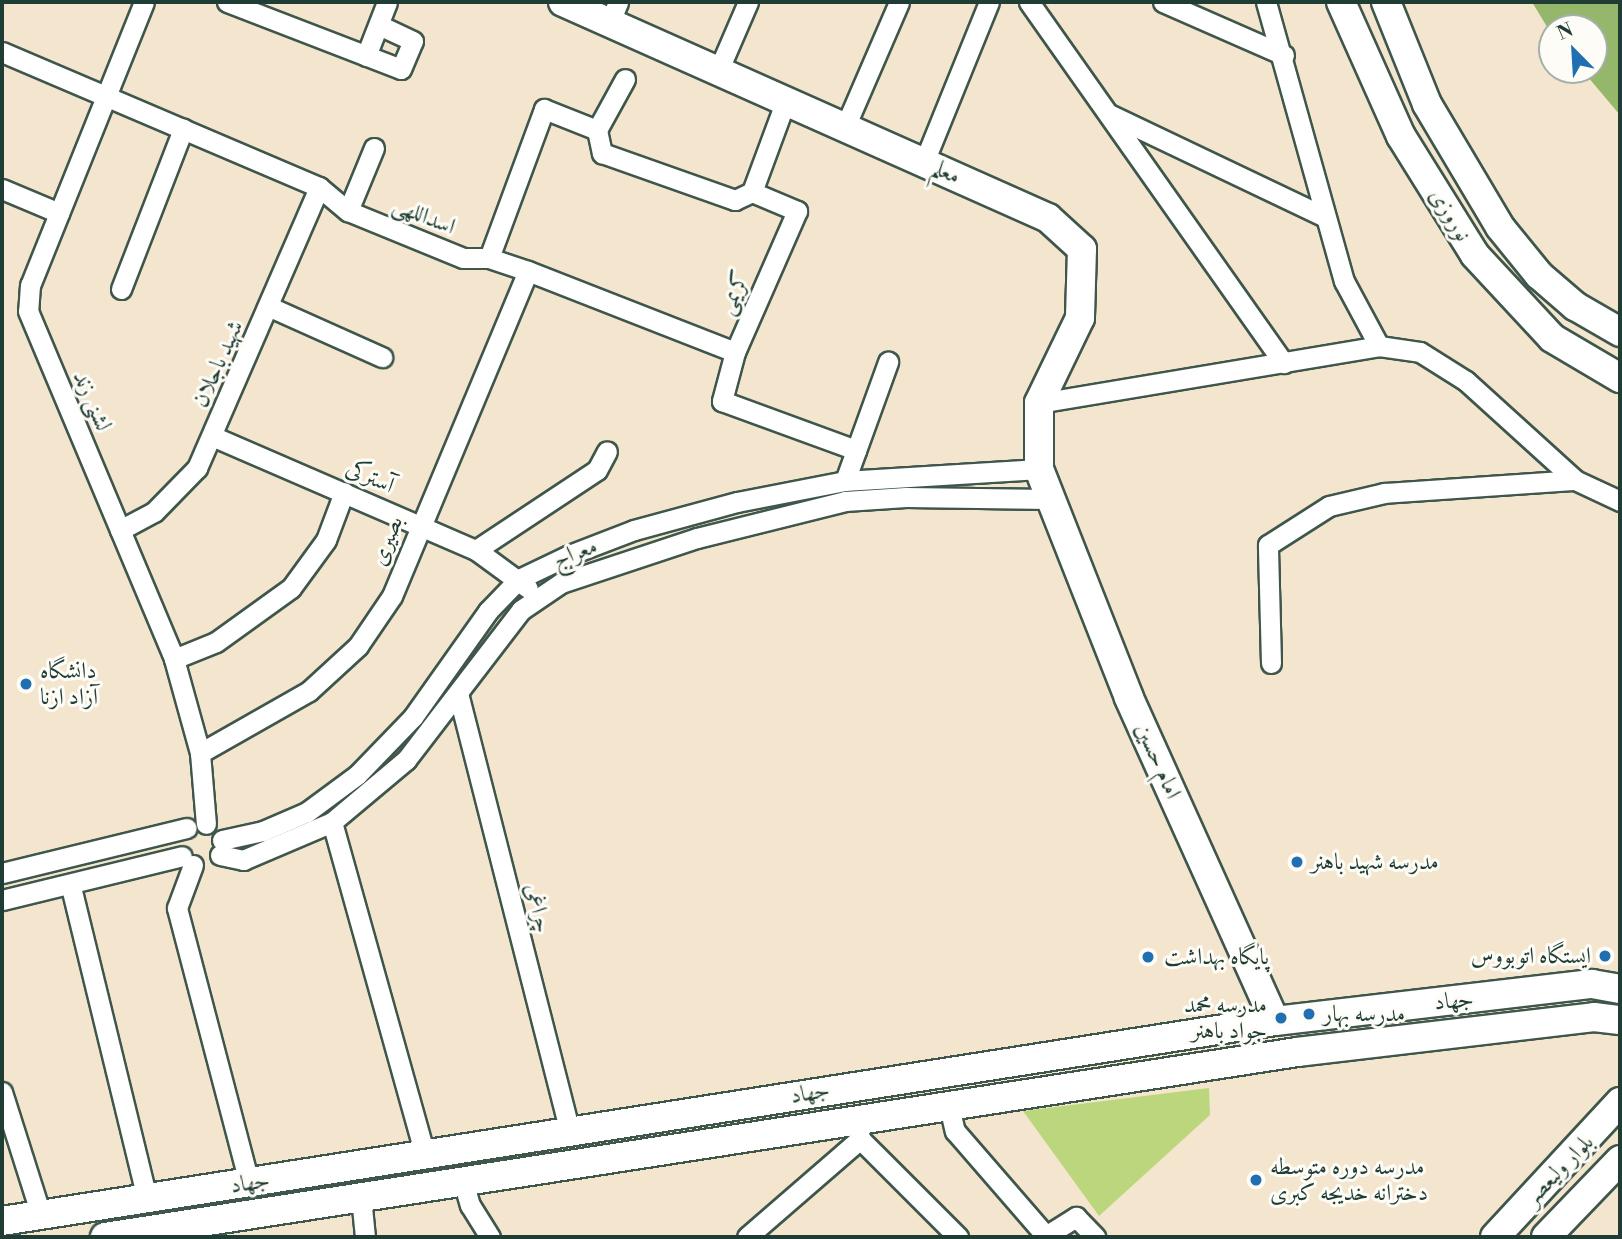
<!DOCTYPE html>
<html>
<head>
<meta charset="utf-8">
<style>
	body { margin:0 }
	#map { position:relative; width:1622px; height:1239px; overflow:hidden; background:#f4e6ce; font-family:"Libre Bodoni",Amiri,serif }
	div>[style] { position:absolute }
	.green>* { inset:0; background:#bbd67c }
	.forest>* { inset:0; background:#94b76c }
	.roads { filter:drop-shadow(2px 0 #3f564b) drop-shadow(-2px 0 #3f564b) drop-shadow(0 2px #3f564b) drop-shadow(0 -2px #3f564b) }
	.street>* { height:19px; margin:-9.5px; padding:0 9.5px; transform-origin:9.5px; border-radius:9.5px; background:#fff }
	.secondary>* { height:28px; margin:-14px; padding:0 14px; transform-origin:14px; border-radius:14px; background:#fff }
	.dots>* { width:19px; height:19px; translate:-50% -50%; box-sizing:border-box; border:4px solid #fdfcf7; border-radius:50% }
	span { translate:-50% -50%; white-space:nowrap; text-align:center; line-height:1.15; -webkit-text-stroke:6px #fdfcf7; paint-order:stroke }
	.street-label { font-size:23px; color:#1f3d34 }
	.poi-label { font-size:23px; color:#1f3d34 }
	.left { translate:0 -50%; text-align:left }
	.right { translate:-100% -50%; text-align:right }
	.frame { position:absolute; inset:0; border:4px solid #1f3d34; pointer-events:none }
	.north { position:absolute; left:1538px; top:14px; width:70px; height:70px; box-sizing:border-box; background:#fdfcf7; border:2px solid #a4b0a9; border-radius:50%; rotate:336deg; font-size:19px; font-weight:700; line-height:28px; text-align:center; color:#1f3d34 }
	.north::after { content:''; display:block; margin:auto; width:24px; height:32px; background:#1f6fb2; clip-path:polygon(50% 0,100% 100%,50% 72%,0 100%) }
</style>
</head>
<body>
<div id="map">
	<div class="green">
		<div style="clip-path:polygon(1209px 1088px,1210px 1115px,1099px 1216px,1023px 1111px)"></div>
	</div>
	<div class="forest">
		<div style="clip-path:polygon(1532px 2px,1620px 2px,1620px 115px,1582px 70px,1594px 70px,1594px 28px,1552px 28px,1552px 35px)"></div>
	</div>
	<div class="roads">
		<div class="street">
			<div style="left:144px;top:2px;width:305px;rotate:111.9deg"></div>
			<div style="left:30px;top:285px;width:26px;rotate:94deg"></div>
			<div style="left:28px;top:311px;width:377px;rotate:67.2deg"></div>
			<div style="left:174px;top:659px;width:98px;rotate:74.5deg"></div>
			<div style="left:200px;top:753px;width:71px;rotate:85.2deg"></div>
			<div style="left:227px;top:2px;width:186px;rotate:21.1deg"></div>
			<div style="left:401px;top:69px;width:30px;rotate:-67deg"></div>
			<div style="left:413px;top:41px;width:38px;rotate:-155deg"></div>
			<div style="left:1029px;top:2px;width:442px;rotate:54.8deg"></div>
			<div style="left:1163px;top:2px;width:132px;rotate:23.7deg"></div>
			<div style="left:1266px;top:2px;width:290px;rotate:74.4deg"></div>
			<div style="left:1344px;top:281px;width:74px;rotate:61.7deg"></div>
			<div style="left:610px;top:22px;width:22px;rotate:-68deg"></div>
			<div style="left:2px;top:52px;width:345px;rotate:23.1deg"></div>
			<div style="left:319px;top:187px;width:38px;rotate:40deg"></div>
			<div style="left:348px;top:211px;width:124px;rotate:22.2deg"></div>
			<div style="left:463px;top:258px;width:26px"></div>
			<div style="left:489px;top:258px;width:41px;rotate:18.4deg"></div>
			<div style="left:528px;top:271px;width:222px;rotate:21.4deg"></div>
			<div style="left:366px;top:56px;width:58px;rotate:-68.7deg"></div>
			<div style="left:719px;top:69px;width:73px;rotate:-66.6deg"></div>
			<div style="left:786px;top:100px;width:98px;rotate:110.3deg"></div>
			<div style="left:752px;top:192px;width:49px;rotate:22.9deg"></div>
			<div style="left:797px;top:211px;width:154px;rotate:113.7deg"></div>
			<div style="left:735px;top:352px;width:51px;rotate:104.9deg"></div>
			<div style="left:722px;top:401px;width:143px;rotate:20.1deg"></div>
			<div style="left:1109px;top:114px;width:237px;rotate:25.5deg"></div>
			<div style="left:845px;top:127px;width:136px;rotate:-66.6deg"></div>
			<div style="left:597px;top:130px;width:58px;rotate:-61.2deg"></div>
			<div style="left:924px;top:162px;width:173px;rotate:-67.9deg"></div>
			<div style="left:2px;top:189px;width:62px;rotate:22.8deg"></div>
			<div style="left:348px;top:211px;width:68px;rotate:-67.6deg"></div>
			<div style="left:489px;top:258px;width:159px;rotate:-69.7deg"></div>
			<div style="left:544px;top:109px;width:57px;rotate:21.6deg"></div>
			<div style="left:597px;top:130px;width:24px;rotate:78deg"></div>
			<div style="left:602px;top:153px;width:141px;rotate:19.5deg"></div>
			<div style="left:735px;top:200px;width:19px;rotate:-25deg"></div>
			<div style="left:121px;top:289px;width:172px;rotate:-68.8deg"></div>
			<div style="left:270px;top:307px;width:123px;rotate:24.1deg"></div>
			<div style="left:1039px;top:403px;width:345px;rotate:-9.5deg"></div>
			<div style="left:1379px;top:346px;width:41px;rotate:8.3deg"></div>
			<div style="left:1420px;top:352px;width:54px;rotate:32.2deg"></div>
			<div style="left:1466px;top:381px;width:147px;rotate:42.2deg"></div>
			<div style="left:1575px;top:480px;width:50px;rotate:25deg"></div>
			<div style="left:212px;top:436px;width:288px;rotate:23.4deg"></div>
			<div style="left:476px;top:550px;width:64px;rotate:36.2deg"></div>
			<div style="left:845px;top:481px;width:127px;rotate:-70.1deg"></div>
			<div style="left:120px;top:530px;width:38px;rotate:-28deg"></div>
			<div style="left:154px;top:512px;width:62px;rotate:-45.7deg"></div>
			<div style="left:197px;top:468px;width:306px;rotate:-66.5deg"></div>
			<div style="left:476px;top:550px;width:145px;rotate:-33.5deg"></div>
			<div style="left:597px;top:470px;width:21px;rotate:-62deg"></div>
			<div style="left:174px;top:659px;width:45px;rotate:-22deg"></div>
			<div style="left:216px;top:642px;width:92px;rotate:-35.8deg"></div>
			<div style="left:291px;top:588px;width:59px;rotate:-53.9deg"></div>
			<div style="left:326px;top:540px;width:51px;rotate:-69.4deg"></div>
			<div style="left:1271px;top:663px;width:118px;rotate:-91.5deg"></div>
			<div style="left:1268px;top:545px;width:72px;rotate:-32.6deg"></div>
			<div style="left:1329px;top:506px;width:57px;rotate:-13.3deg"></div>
			<div style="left:1384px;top:493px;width:191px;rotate:-3.9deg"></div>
			<div style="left:458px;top:693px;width:455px;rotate:75.7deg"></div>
			<div style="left:200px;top:753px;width:125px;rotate:-29.6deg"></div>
			<div style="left:309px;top:691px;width:67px;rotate:-42.6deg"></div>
			<div style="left:358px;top:646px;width:60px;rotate:-55.8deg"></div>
			<div style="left:392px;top:596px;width:352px;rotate:-67.3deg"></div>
			<div style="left:332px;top:822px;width:349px;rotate:74.4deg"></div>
			<div style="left:222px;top:840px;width:42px;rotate:-12.4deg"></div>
			<div style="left:263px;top:831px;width:48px;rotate:-23.4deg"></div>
			<div style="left:307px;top:812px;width:62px;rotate:-36.5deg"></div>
			<div style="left:357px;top:775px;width:81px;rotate:-46deg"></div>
			<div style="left:413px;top:717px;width:130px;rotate:-54.7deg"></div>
			<div style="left:488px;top:611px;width:45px;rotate:-45.9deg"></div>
			<div style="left:519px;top:579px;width:55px;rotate:-25.6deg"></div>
			<div style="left:569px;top:555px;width:70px;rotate:-21deg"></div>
			<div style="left:634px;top:530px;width:107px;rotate:-15.2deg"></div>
			<div style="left:737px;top:502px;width:110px;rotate:-11deg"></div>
			<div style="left:845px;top:481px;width:194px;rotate:-3.5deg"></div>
			<div style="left:220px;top:855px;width:24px;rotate:12deg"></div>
			<div style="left:243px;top:860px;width:97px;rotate:-23.1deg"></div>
			<div style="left:332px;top:822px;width:97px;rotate:-40deg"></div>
			<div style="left:406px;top:760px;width:189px;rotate:-52.5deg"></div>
			<div style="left:521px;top:610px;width:48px;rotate:-34deg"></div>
			<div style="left:561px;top:583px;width:143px;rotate:-18.3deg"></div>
			<div style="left:697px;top:538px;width:153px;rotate:-14deg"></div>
			<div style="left:845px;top:501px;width:61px;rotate:-3.8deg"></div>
			<div style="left:906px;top:497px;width:143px;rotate:0.8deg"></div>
			<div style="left:193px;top:865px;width:46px;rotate:110.4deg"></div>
			<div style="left:177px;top:908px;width:284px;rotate:75.3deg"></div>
			<div style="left:2px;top:873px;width:190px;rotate:-13.7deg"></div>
			<div style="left:71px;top:887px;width:321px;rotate:76.3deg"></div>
			<div style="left:2px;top:900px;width:185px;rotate:-13.7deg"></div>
			<div style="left:2px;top:1092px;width:129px;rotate:72.4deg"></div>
			<div style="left:949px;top:1106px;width:26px;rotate:77deg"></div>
			<div style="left:955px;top:1131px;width:139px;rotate:49.1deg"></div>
			<div style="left:857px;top:1120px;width:19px;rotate:81deg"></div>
			<div style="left:860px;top:1139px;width:139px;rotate:45deg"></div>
			<div style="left:463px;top:1181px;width:25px;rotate:74deg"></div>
			<div style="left:470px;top:1205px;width:38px;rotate:58deg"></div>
			<div style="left:361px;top:1197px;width:40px;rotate:84.3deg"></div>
			<div style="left:747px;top:1237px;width:150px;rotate:-40.9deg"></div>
			<div style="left:1044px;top:1237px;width:38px;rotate:-32deg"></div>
			<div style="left:1076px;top:1217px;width:28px;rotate:46deg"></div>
		</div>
		<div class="secondary">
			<div style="left:563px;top:2px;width:531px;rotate:24.01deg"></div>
			<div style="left:1048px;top:218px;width:46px;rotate:42.4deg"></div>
			<div style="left:1082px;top:249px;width:69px;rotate:91.7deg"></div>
			<div style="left:1080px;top:318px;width:94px;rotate:115.8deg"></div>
			<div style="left:1039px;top:403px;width:66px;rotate:90deg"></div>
			<div style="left:1039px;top:469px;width:246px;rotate:68.5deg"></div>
			<div style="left:1129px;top:698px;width:354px;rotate:65.7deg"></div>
			<div style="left:1341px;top:2px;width:147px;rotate:65.9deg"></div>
			<div style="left:1401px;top:136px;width:140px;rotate:58.1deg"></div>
			<div style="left:1475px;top:255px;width:113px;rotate:47.1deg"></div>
			<div style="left:1552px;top:338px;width:79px;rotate:30.5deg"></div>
			<div style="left:1386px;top:2px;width:110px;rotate:68.1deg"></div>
			<div style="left:1427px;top:104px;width:143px;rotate:59.3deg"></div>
			<div style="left:1500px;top:227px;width:62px;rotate:50.9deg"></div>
			<div style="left:1539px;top:275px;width:48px;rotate:40.7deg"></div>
			<div style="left:1575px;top:306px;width:52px;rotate:30deg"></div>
			<div style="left:2px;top:1221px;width:1289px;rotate:-8.93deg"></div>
			<div style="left:1275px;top:1021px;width:319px;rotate:-6.7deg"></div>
			<div style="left:1592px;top:984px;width:28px;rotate:10deg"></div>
			<div style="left:105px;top:1237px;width:1206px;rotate:-8.82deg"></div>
			<div style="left:1297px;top:1052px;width:299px;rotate:-6.7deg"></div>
			<div style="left:1594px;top:1017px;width:26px;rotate:7deg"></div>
			<div style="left:1495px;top:1237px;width:184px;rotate:-47.2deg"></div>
			<div style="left:1546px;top:1237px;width:107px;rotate:-46.1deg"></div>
		</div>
	</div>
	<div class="dots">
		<div style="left:26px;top:684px;background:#1f6fb2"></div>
		<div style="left:1297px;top:862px;background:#1f6fb2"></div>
		<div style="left:1605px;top:956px;background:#1f6fb2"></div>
		<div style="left:1148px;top:957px;background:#1f6fb2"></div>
		<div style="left:1309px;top:1014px;background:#1f6fb2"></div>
		<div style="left:1281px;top:1018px;background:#1f6fb2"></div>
		<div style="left:1256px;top:1180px;background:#1f6fb2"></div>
	</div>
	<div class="street-label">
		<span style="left:946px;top:172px;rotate:24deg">معلم</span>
		<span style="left:1450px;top:215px;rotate:58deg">نوروزی</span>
		<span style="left:424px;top:216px;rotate:22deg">اسداللهی</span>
		<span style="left:734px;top:293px;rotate:-66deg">کریمی</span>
		<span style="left:218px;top:364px;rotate:-66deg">شهید باجلان</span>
		<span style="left:92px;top:401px;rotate:67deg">لشنی زند</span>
		<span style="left:370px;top:477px;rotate:24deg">آسترکی</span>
		<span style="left:387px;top:541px;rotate:-69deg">بصیری</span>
		<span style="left:575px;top:553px;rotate:-20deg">معراج</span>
		<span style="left:1158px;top:761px;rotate:66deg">امام حسین</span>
		<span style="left:538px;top:908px;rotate:76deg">چراغی</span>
		<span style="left:1454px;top:1001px;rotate:-5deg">جهاد</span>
		<span style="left:810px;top:1093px;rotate:-10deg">جهاد</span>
		<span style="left:1559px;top:1170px;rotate:-46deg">بلوار ولیعصر</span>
		<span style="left:250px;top:1183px;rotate:-9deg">جهاد</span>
	</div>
	<div class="poi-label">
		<span class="left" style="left:40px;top:684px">دانشگاه<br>آزاد ازنا</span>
		<span class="left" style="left:1311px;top:862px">مدرسه شهید باهنر</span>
		<span class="right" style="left:1591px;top:956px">ایستگاه اتوبووس</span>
		<span class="left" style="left:1164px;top:957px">پایگاه بهداشت</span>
		<span class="right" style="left:1267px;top:1018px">مدرسه محمد<br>جواد باهنر</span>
		<span class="left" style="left:1323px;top:1014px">مدرسه بهار</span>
		<span class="left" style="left:1270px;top:1180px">مدرسه دوره متوسطه<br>دخترانه خدیجه کبری</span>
	</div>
	<div class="frame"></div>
	<div class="north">N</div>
</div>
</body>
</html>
